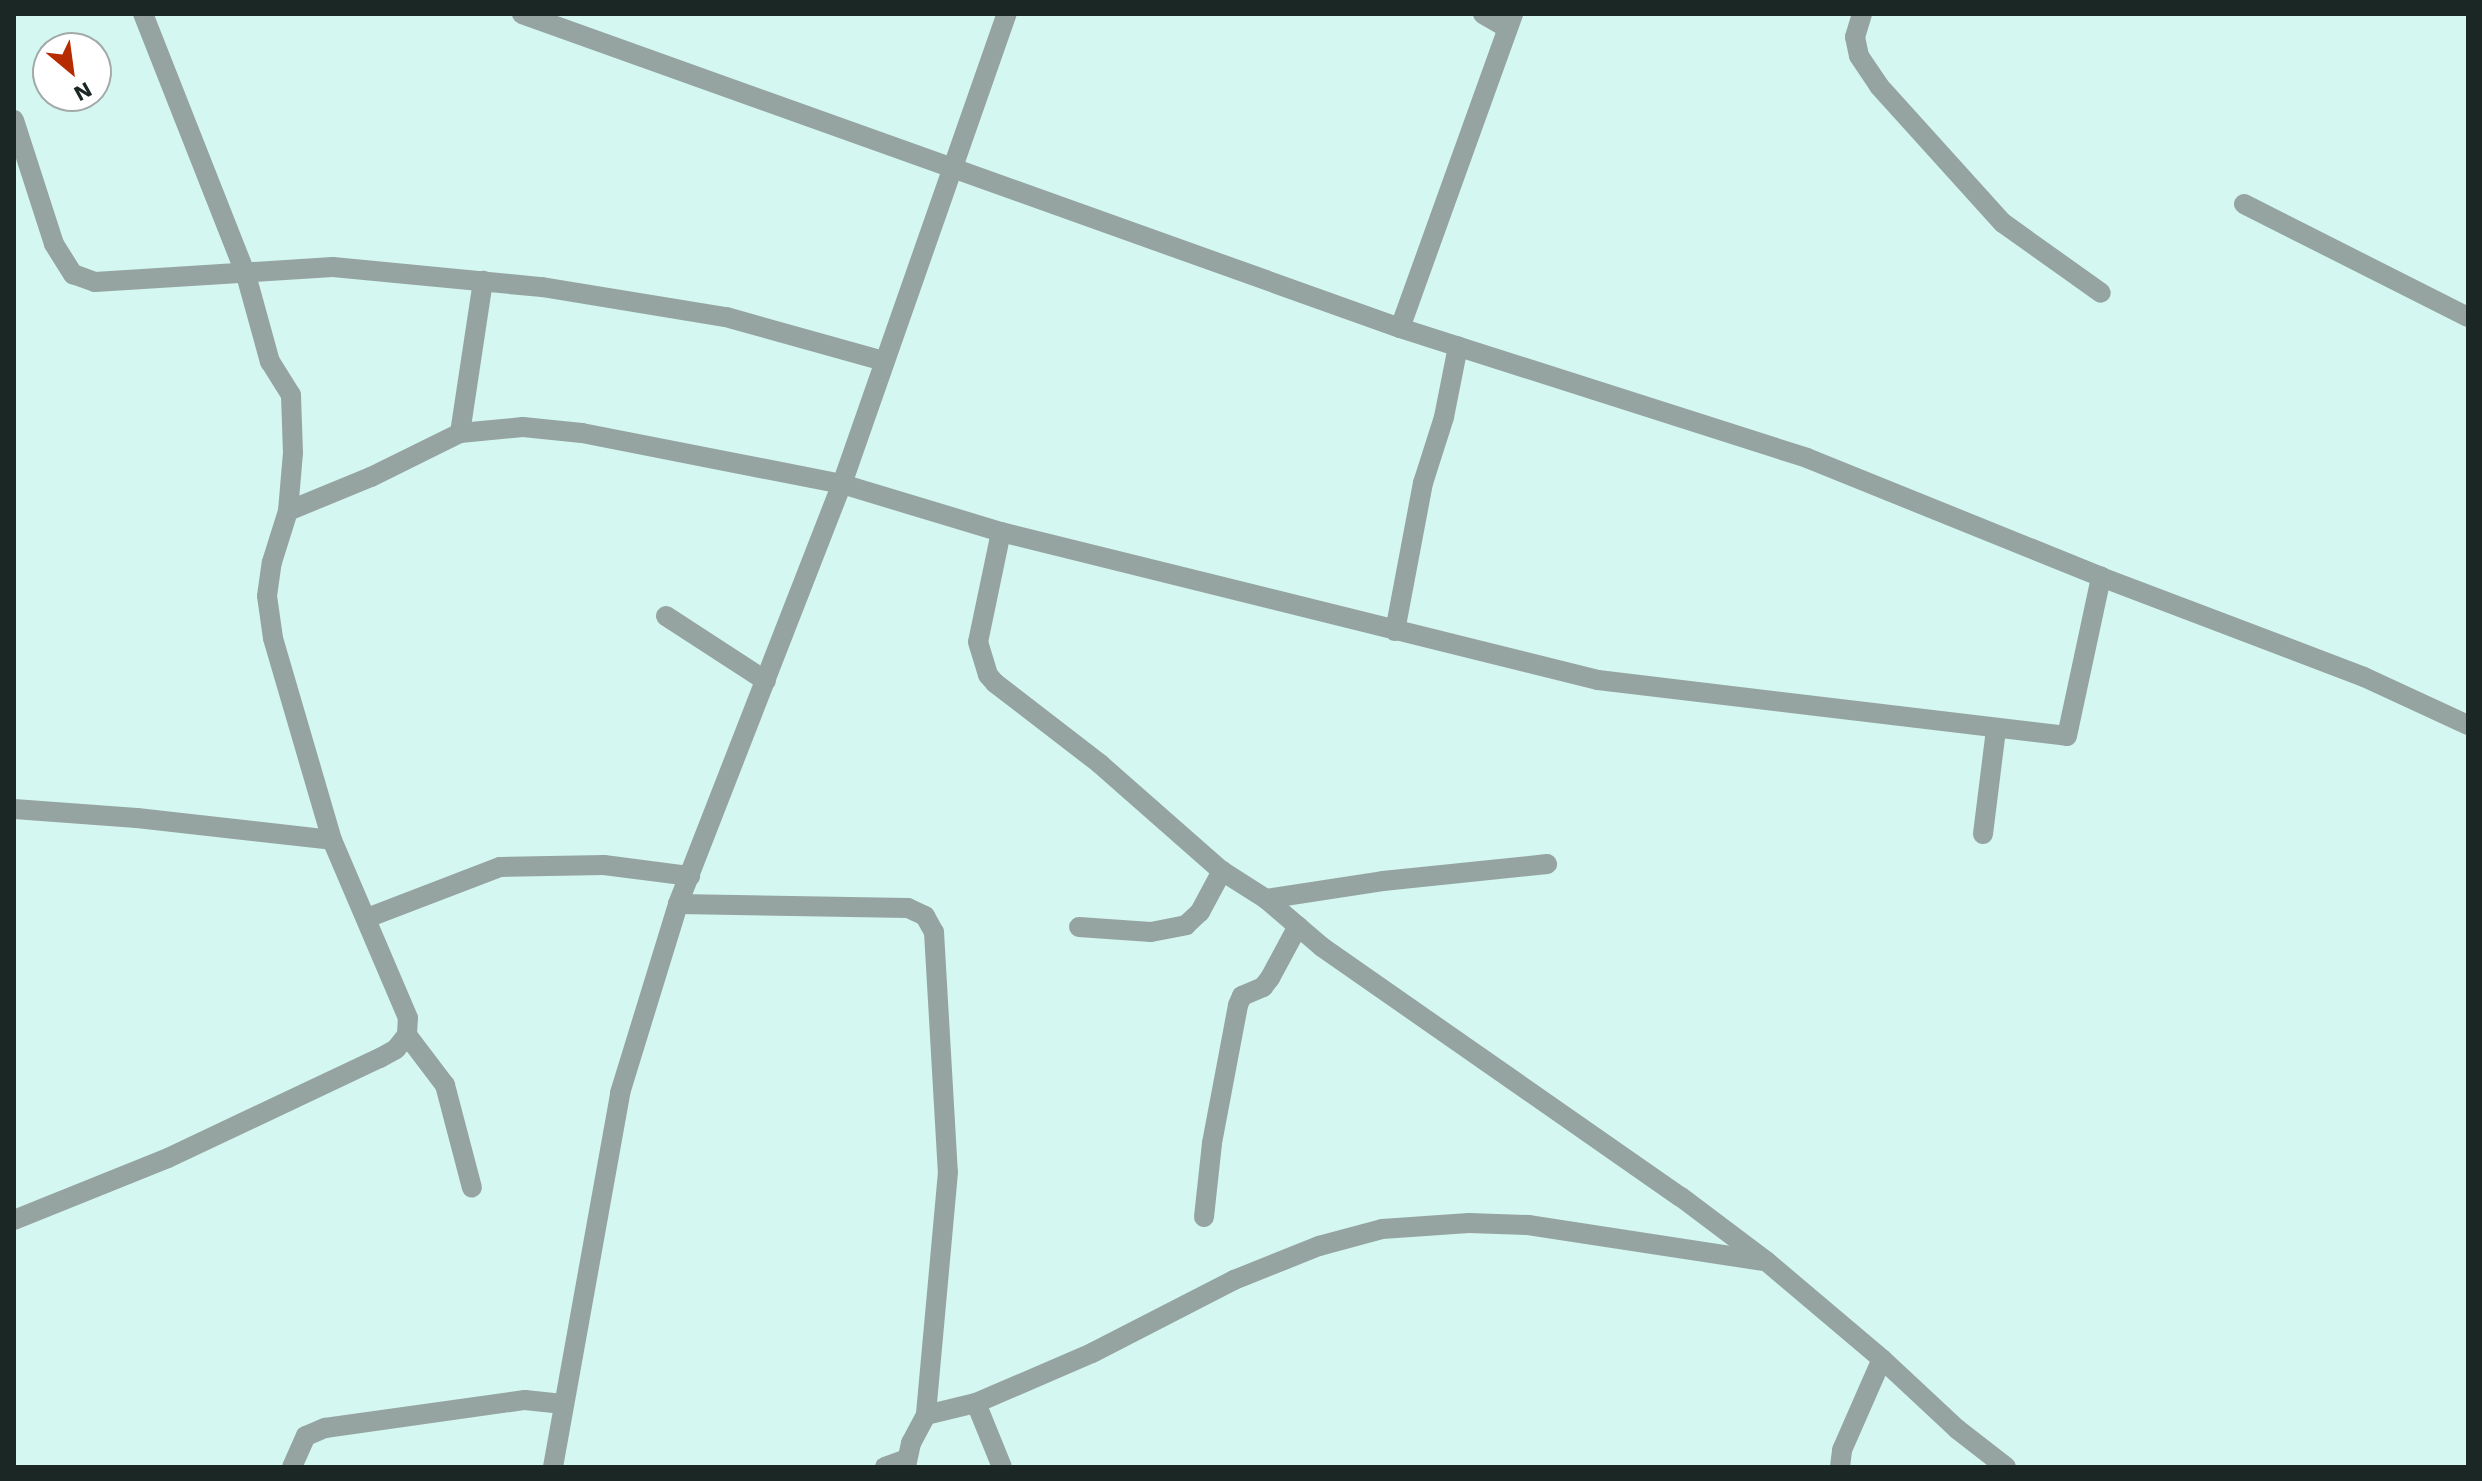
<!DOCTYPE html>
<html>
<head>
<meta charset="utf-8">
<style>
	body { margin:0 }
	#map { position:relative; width:2482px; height:1481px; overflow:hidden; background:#d4f7f1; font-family:"Work Sans",sans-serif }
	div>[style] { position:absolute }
	.minor>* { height:20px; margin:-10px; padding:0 10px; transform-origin:10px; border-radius:10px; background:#95a4a1 }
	span { translate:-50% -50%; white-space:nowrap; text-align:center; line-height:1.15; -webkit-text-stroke:8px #fff; paint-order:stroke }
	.frame { position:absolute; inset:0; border:16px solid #1a2725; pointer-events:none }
	.north { position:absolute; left:32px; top:32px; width:80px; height:80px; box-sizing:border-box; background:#fff; border:2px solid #a3a9a8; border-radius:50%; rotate:151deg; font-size:22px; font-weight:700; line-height:32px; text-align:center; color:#1a2725 }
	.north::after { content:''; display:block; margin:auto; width:28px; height:36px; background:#b62c00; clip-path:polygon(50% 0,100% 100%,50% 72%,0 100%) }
</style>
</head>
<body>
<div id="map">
	<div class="minor">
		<div style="left:522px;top:14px;width:932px;rotate:19.68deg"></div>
		<div style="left:1400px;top:328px;width:427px;rotate:17.7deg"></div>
		<div style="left:1807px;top:458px;width:317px;rotate:22deg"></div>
		<div style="left:2101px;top:577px;width:281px;rotate:20.8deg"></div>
		<div style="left:2364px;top:677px;width:115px;rotate:24.8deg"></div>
		<div style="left:1483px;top:14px;width:28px;rotate:30deg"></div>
		<div style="left:1862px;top:14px;width:24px;rotate:107deg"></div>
		<div style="left:1855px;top:37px;width:19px;rotate:78deg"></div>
		<div style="left:1859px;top:56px;width:36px;rotate:56deg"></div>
		<div style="left:1879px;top:86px;width:185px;rotate:47.9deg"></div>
		<div style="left:2003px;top:223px;width:120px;rotate:35.5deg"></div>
		<div style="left:14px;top:120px;width:130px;rotate:72.1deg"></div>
		<div style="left:54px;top:244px;width:36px;rotate:58deg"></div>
		<div style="left:73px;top:274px;width:23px;rotate:20deg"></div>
		<div style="left:95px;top:282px;width:238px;rotate:-3.6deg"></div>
		<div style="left:333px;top:267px;width:210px;rotate:5.5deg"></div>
		<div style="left:542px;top:287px;width:186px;rotate:9.3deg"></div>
		<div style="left:726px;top:317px;width:164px;rotate:15.6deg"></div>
		<div style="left:2244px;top:204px;width:251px;rotate:26.8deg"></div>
		<div style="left:1400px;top:328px;width:334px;rotate:-70.2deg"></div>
		<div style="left:460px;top:433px;width:154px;rotate:-81.4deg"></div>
		<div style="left:288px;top:511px;width:90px;rotate:-22.3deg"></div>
		<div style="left:371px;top:477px;width:99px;rotate:-26.3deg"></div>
		<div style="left:460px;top:433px;width:63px;rotate:-5.4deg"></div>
		<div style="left:523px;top:427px;width:59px;rotate:5.8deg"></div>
		<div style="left:582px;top:433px;width:265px;rotate:11.1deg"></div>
		<div style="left:842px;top:484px;width:166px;rotate:16.8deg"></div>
		<div style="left:1001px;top:532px;width:615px;rotate:13.92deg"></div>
		<div style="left:1598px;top:680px;width:472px;rotate:6.8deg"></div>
		<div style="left:2067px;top:736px;width:163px;rotate:-77.9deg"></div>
		<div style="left:1001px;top:532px;width:112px;rotate:101.8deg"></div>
		<div style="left:978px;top:642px;width:34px;rotate:73deg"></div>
		<div style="left:988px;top:675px;width:11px;rotate:49deg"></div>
		<div style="left:995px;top:683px;width:133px;rotate:37.6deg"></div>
		<div style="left:1100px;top:764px;width:162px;rotate:41.3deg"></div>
		<div style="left:1222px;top:871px;width:52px;rotate:32.5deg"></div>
		<div style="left:1266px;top:899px;width:74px;rotate:40.6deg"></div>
		<div style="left:1322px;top:947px;width:437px;rotate:34.9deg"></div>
		<div style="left:1681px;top:1197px;width:106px;rotate:37deg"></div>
		<div style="left:1766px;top:1261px;width:152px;rotate:40.2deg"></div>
		<div style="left:1882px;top:1359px;width:103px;rotate:43deg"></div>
		<div style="left:1957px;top:1429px;width:62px;rotate:37.8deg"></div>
		<div style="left:666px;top:616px;width:119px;rotate:33deg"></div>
		<div style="left:1395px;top:631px;width:151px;rotate:-79.3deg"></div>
		<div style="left:1423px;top:483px;width:69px;rotate:-72.3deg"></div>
		<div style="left:1444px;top:417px;width:72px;rotate:-78.8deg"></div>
		<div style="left:14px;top:809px;width:123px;rotate:4.2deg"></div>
		<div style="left:137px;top:818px;width:196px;rotate:6.4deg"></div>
		<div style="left:1983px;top:834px;width:106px;rotate:-82.9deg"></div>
		<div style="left:1266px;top:899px;width:118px;rotate:-8.7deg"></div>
		<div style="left:1383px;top:881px;width:165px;rotate:-5.9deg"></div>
		<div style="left:678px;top:904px;width:230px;rotate:1deg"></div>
		<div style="left:908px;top:908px;width:19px;rotate:25deg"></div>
		<div style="left:925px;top:916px;width:18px;rotate:61deg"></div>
		<div style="left:934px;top:932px;width:240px;rotate:86.7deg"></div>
		<div style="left:948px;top:1172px;width:244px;rotate:95.2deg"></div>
		<div style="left:926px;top:1415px;width:32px;rotate:118deg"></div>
		<div style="left:911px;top:1443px;width:25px;rotate:102deg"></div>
		<div style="left:367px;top:918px;width:142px;rotate:-21deg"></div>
		<div style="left:500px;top:867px;width:104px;rotate:-1.1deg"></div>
		<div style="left:604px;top:865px;width:87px;rotate:7.3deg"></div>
		<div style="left:1079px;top:927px;width:72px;rotate:4deg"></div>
		<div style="left:1151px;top:932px;width:36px;rotate:-11deg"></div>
		<div style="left:1186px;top:925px;width:19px;rotate:-43deg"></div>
		<div style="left:1200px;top:912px;width:47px;rotate:-61.8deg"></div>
		<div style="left:407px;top:1035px;width:63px;rotate:52.8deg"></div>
		<div style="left:445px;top:1085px;width:106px;rotate:75.3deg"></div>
		<div style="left:1204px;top:1217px;width:74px;rotate:-83.8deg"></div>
		<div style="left:1212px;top:1143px;width:140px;rotate:-79.3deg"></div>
		<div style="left:1238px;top:1005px;width:10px;rotate:-66deg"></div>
		<div style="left:1242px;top:996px;width:23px;rotate:-23deg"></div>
		<div style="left:1263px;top:987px;width:11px;rotate:-52deg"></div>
		<div style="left:1270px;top:978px;width:59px;rotate:-61.7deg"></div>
		<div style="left:14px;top:1220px;width:166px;rotate:-21.9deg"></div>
		<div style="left:168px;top:1158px;width:234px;rotate:-25.3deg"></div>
		<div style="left:380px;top:1058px;width:18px;rotate:-29deg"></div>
		<div style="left:396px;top:1049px;width:18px;rotate:-52deg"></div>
		<div style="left:407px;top:1035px;width:17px;rotate:-87deg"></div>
		<div style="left:408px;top:1018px;width:194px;rotate:-113.1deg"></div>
		<div style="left:332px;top:840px;width:210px;rotate:-106.3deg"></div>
		<div style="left:273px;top:638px;width:42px;rotate:-98.1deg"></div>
		<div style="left:267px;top:596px;width:34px;rotate:-82deg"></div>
		<div style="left:272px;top:562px;width:53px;rotate:-72.6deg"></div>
		<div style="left:288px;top:511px;width:58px;rotate:-85.1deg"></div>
		<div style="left:293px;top:453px;width:58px;rotate:-92deg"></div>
		<div style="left:291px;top:395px;width:39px;rotate:-122deg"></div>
		<div style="left:270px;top:362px;width:90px;rotate:-105.4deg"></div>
		<div style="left:246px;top:275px;width:281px;rotate:-111.5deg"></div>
		<div style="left:976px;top:1403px;width:69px;rotate:67.9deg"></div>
		<div style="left:926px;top:1415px;width:51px;rotate:-13.5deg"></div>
		<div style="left:976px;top:1403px;width:126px;rotate:-23.3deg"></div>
		<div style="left:1092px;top:1353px;width:160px;rotate:-27.2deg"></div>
		<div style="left:1234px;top:1280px;width:92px;rotate:-21.8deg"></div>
		<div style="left:1319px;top:1246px;width:65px;rotate:-15.1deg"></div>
		<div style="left:1382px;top:1229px;width:87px;rotate:-3.9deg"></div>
		<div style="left:1469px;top:1223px;width:59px;rotate:1.9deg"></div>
		<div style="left:1528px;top:1225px;width:237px;rotate:8.7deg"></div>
		<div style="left:292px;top:1467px;width:34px;rotate:-66deg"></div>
		<div style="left:306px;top:1436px;width:21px;rotate:-23deg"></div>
		<div style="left:325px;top:1428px;width:202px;rotate:-8deg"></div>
		<div style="left:525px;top:1400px;width:38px;rotate:6deg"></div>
		<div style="left:553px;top:1467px;width:380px;rotate:-79.8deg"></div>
		<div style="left:620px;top:1093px;width:198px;rotate:-72.9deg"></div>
		<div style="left:678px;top:904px;width:451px;rotate:-68.7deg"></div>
		<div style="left:842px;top:484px;width:498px;rotate:-70.7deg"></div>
		<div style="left:885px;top:1467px;width:23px;rotate:-20deg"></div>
		<div style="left:1840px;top:1467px;width:17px;rotate:-83deg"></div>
		<div style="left:1842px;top:1450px;width:99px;rotate:-66.3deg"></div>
	</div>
	<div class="frame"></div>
	<div class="north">N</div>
</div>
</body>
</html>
